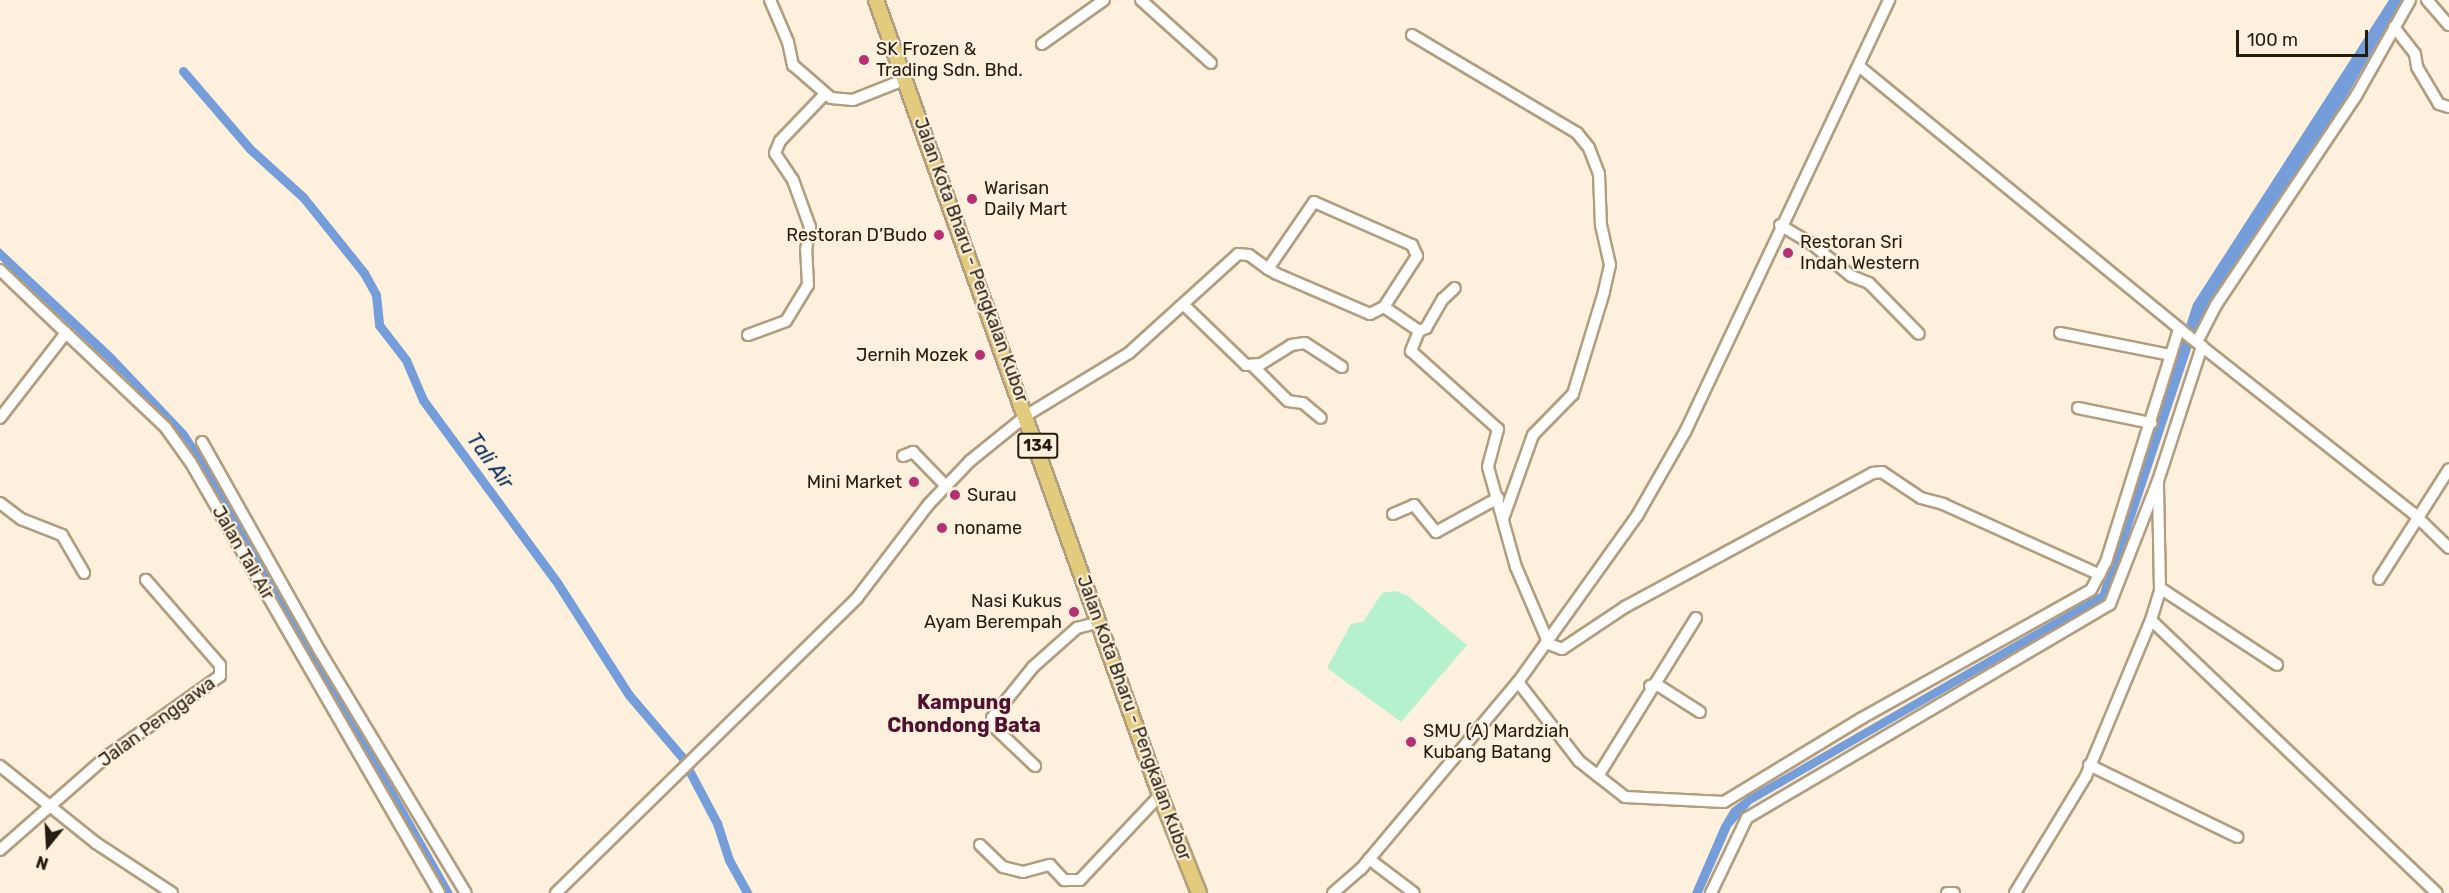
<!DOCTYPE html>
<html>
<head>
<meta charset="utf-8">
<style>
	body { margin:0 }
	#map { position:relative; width:2449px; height:893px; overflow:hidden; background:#fdf0dd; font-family:Rubik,sans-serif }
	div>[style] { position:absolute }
	.green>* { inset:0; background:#b5f0cf }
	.water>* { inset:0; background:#749dd9 }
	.canal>* { height:9px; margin:-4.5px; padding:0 4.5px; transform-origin:4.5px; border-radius:4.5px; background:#749dd9 }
	.roads { filter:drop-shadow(2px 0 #b29d7f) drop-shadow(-2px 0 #b29d7f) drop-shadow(0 2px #b29d7f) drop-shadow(0 -2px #b29d7f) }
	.minor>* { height:10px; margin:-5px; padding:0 5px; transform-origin:5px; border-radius:5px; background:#fff }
	.major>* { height:14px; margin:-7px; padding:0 7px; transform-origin:7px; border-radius:7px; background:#e3cb7d }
	.dots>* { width:16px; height:16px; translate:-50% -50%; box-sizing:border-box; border:3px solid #fdf0dd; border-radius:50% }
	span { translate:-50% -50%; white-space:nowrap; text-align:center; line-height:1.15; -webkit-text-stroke:4.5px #fdf0dd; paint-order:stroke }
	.shield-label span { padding:2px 4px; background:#fdf0dd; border:2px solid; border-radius:4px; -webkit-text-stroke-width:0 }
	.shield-label { font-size:16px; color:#241c10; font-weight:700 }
	.poi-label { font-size:18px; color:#241c10 }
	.left { translate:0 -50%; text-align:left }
	.right { translate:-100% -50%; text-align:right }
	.street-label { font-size:18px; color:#241c10 }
	.water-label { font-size:20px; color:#00275c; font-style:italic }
	.neighbourhood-label { font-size:20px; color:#501030; font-weight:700 }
	.north { position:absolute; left:18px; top:815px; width:60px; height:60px; -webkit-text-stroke:4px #fdf0dd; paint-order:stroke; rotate:198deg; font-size:16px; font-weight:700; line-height:24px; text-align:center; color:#241c10 }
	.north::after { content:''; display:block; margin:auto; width:21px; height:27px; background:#241c10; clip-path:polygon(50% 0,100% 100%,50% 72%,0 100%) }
	.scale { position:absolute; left:2236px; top:30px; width:132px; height:27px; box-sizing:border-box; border:3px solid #241c10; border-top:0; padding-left:8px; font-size:18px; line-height:21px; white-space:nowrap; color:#241c10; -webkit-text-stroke:4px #fdf0dd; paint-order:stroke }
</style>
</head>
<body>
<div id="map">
	<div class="green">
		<div style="clip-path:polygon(1396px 591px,1408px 596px,1467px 645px,1401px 722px,1327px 668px,1351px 624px,1363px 622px,1382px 593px)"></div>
	</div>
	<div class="water">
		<div style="clip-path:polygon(2389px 0,2402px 0,2329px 127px,2249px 245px,2196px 334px,2108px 598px,1751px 804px,1731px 827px,1702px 893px,1692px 893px,1721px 826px,1731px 809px,1748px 796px,2100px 593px,2193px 304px)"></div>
		<div style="clip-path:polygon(0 248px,113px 354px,187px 432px,236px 509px,453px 893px,445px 893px,190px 452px,130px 383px,0 260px)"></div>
	</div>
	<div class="canal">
		<div style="left:183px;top:71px;width:103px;rotate:49.3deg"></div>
		<div style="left:250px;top:149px;width:72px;rotate:42.2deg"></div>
		<div style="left:303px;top:197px;width:97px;rotate:51.2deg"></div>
		<div style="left:364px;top:273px;width:25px;rotate:61deg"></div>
		<div style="left:376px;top:295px;width:30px;rotate:84deg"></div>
		<div style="left:379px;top:325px;width:44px;rotate:52.4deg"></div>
		<div style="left:406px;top:360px;width:43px;rotate:67deg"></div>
		<div style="left:423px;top:400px;width:228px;rotate:53.7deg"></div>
		<div style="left:558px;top:584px;width:132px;rotate:57.4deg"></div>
		<div style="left:629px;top:695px;width:82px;rotate:49.5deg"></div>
		<div style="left:682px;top:757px;width:75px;rotate:62.1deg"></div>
		<div style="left:717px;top:823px;width:39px;rotate:72deg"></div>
		<div style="left:729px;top:860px;width:38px;rotate:61deg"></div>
	</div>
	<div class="roads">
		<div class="minor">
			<div style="left:770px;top:0;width:46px;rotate:66.8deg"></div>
			<div style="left:788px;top:42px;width:24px;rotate:78deg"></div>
			<div style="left:793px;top:65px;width:50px;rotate:41deg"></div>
			<div style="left:831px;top:98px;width:22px;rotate:5deg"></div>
			<div style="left:853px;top:100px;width:57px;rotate:-21.6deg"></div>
			<div style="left:1141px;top:0;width:94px;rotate:42deg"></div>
			<div style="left:2427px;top:0;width:33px;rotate:49deg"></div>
			<div style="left:2394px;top:27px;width:34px;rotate:52deg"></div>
			<div style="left:2415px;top:54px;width:13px;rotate:81deg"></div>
			<div style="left:2417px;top:67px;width:43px;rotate:59.3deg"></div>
			<div style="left:2439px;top:104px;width:10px;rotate:17deg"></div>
			<div style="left:1412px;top:35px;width:192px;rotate:30.7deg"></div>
			<div style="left:1577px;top:133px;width:19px;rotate:51deg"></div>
			<div style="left:1589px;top:148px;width:28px;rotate:69deg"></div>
			<div style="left:1599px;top:174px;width:51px;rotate:87.8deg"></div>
			<div style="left:1601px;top:225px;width:41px;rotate:77.3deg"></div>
			<div style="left:1610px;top:265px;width:28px;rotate:103deg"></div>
			<div style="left:1604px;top:292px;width:107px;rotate:106.9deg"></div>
			<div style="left:1573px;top:394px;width:57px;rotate:134.3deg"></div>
			<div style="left:1533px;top:435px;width:89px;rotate:109.7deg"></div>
			<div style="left:1042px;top:44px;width:76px;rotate:-35.4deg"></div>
			<div style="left:1860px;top:67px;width:415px;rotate:39.3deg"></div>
			<div style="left:2181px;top:330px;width:295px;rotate:38.3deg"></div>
			<div style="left:2413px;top:513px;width:50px;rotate:44.2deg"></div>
			<div style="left:1780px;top:225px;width:37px;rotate:31deg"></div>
			<div style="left:1812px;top:244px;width:50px;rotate:39.4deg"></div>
			<div style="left:1851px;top:276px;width:19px;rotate:21deg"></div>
			<div style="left:1869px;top:283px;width:71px;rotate:45.6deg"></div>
			<div style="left:0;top:270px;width:91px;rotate:43.7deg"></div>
			<div style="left:1185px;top:306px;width:85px;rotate:44deg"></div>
			<div style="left:1246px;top:365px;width:15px;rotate:-4deg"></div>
			<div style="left:1261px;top:364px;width:36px;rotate:-32deg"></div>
			<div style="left:1291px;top:345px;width:14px;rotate:-8deg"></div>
			<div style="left:1305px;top:343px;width:44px;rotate:33deg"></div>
			<div style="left:1384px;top:307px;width:42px;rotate:34.4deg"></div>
			<div style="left:1419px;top:331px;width:22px;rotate:112deg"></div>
			<div style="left:1411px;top:351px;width:117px;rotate:41.9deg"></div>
			<div style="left:1498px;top:429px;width:39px;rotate:105deg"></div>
			<div style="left:1488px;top:467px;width:104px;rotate:74.4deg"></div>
			<div style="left:1516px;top:567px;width:84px;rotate:66.8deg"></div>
			<div style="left:1549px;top:644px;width:14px;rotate:21deg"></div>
			<div style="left:1562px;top:649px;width:76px;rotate:-33.7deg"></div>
			<div style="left:1625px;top:607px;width:282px;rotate:-28.4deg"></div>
			<div style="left:1873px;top:473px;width:9px;rotate:-6deg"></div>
			<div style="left:1882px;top:472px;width:47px;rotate:33.7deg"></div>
			<div style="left:1921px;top:498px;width:23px;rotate:15deg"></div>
			<div style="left:1943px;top:504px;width:172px;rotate:24.3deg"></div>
			<div style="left:1419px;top:331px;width:8px;rotate:-23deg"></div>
			<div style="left:1426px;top:328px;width:34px;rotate:-60deg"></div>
			<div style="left:1443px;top:299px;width:16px;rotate:-43deg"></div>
			<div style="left:2060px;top:333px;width:112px;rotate:11.3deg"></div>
			<div style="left:748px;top:335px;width:40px;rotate:-20.2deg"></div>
			<div style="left:786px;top:321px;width:42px;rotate:-58.6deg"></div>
			<div style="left:808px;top:285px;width:35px;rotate:-93deg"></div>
			<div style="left:806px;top:250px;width:23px;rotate:-80deg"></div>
			<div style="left:810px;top:227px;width:50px;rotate:-109.9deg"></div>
			<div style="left:793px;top:180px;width:32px;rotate:-124deg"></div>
			<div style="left:775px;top:153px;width:13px;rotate:-67deg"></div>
			<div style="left:780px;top:141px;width:65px;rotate:-46.2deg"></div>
			<div style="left:2197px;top:342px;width:42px;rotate:-62.8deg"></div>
			<div style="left:2216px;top:305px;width:252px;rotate:-56.2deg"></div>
			<div style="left:2356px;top:96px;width:110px;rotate:-60.6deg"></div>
			<div style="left:1253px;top:366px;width:49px;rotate:45deg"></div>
			<div style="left:1288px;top:401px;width:15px;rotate:8deg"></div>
			<div style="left:1303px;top:403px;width:23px;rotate:40deg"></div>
			<div style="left:2078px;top:408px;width:75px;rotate:11.6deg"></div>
			<div style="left:0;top:418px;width:108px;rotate:-52.2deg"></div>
			<div style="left:66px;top:333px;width:138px;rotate:43.5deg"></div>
			<div style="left:166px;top:428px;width:43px;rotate:54.5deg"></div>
			<div style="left:191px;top:463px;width:496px;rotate:60deg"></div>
			<div style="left:202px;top:442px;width:242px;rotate:60.6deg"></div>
			<div style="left:321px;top:653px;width:280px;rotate:58.9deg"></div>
			<div style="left:903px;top:456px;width:11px;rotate:-22deg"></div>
			<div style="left:913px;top:452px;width:46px;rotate:45.9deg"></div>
			<div style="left:0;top:503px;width:26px;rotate:37deg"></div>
			<div style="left:21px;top:519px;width:44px;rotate:21.3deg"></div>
			<div style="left:62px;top:535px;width:44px;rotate:59.9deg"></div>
			<div style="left:1393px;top:514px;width:23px;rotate:-23deg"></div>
			<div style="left:1414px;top:505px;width:35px;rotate:51deg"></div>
			<div style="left:1436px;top:532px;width:71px;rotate:-28.7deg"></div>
			<div style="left:2379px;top:579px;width:130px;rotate:-57.5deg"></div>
			<div style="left:2160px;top:588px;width:140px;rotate:33.3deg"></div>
			<div style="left:2151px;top:620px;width:395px;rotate:43.7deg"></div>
			<div style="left:1518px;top:682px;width:100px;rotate:52.3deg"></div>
			<div style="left:1579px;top:761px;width:58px;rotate:38deg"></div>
			<div style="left:1625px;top:797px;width:99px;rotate:2.9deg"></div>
			<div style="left:1724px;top:802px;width:162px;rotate:-31.3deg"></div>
			<div style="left:1862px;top:718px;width:262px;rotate:-29.2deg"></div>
			<div style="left:2091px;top:590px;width:32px;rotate:-62deg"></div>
			<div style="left:2106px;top:562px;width:244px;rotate:-72.6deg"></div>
			<div style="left:1650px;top:686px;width:6px;rotate:-18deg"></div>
			<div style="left:1656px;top:684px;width:52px;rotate:32.5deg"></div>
			<div style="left:2089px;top:765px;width:165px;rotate:25.9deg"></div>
			<div style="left:0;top:766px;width:123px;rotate:38.7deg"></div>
			<div style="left:96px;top:843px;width:91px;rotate:33.3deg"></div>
			<div style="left:1035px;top:766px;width:57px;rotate:-136.4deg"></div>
			<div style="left:994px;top:727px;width:9px;rotate:-103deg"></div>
			<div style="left:992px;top:718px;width:65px;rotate:-51.2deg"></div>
			<div style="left:1033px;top:667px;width:59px;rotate:-41.6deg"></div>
			<div style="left:1077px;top:628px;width:23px;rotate:-15deg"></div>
			<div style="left:1598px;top:776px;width:186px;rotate:-58.2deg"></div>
			<div style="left:980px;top:845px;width:32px;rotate:44deg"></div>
			<div style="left:1003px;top:867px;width:21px;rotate:14deg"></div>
			<div style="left:1023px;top:872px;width:28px;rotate:-15deg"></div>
			<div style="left:1050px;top:865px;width:21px;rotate:47deg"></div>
			<div style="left:1064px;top:880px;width:16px"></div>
			<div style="left:1080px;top:880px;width:117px;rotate:-46.7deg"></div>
			<div style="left:0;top:850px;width:141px;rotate:-41.3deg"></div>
			<div style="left:106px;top:757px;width:140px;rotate:-35.4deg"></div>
			<div style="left:220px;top:676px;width:11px;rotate:-90deg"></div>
			<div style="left:220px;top:665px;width:113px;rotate:-131deg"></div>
			<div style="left:1369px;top:859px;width:56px;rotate:37.1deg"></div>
			<div style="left:556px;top:893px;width:421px;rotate:-44.4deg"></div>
			<div style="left:857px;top:598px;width:117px;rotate:-52.6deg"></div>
			<div style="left:928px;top:505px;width:61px;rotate:-46.3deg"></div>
			<div style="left:970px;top:461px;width:73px;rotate:-38.9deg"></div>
			<div style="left:1027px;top:415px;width:119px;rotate:-31.3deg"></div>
			<div style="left:1129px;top:353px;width:147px;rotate:-42.2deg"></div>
			<div style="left:1238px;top:254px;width:11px;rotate:5deg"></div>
			<div style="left:1249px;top:255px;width:24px;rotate:36deg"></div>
			<div style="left:1268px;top:269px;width:10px;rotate:29deg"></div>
			<div style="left:1277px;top:274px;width:101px;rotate:23.3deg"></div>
			<div style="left:1370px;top:314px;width:16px;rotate:-27deg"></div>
			<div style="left:1384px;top:307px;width:61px;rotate:-57.1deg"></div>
			<div style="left:1417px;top:256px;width:12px;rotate:-114deg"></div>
			<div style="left:1412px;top:245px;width:107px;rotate:-156.3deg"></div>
			<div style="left:1314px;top:202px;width:81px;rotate:124.5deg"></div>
			<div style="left:1333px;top:893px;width:37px;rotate:-41deg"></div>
			<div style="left:1361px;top:869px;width:244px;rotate:-50deg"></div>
			<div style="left:1518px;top:682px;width:204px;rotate:-54.4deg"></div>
			<div style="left:1637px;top:516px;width:97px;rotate:-60.3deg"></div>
			<div style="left:1685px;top:432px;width:478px;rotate:-64.7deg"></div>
			<div style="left:1711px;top:893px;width:83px;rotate:-64.4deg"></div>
			<div style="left:1747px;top:818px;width:421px;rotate:-30.5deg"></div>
			<div style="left:2110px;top:604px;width:132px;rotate:-68.7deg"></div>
			<div style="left:1947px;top:893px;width:7px"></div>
			<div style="left:2015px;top:893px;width:137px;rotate:-58.7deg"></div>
			<div style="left:2086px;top:776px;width:169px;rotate:-67.4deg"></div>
			<div style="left:2151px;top:620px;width:31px;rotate:-73deg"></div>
			<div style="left:2160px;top:590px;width:109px;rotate:-91.1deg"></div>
			<div style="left:2158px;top:481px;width:142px;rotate:-71.9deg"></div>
		</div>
		<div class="major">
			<div style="left:876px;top:0;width:844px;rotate:70.34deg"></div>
			<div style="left:1160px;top:795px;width:105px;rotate:68.3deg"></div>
		</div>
	</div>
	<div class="dots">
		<div style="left:864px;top:60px;background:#b62f73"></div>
		<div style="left:972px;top:199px;background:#b62f73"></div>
		<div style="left:939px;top:235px;background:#b62f73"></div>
		<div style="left:1788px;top:253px;background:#b62f73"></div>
		<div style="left:980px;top:355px;background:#b62f73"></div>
		<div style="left:914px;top:482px;background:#b62f73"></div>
		<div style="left:955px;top:495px;background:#b62f73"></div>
		<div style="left:942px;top:528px;background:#b62f73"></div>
		<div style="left:1074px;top:612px;background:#b62f73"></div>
		<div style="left:1411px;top:742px;background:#b62f73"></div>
	</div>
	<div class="shield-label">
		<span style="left:1038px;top:446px">134</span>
	</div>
	<div class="poi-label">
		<span class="left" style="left:876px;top:60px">SK Frozen &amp;<br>Trading Sdn. Bhd.</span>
		<span class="left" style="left:984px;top:199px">Warisan<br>Daily Mart</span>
		<span class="right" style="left:927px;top:235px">Restoran D’Budo</span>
		<span class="left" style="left:1800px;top:253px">Restoran Sri<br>Indah Western</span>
		<span class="right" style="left:968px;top:355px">Jernih Mozek</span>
		<span class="right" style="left:902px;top:482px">Mini Market</span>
		<span class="left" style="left:967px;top:495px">Surau</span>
		<span class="left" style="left:954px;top:528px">noname</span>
		<span class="right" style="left:1062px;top:612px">Nasi Kukus<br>Ayam Berempah</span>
		<span class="left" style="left:1423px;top:742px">SMU (A) Mardziah<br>Kubang Batang</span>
	</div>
	<div class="street-label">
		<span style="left:971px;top:260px;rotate:70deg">Jalan Kota Bharu - Pengkalan Kubor</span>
		<span style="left:243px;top:553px;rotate:60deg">Jalan Tali Air</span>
		<span style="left:1134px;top:718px;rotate:70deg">Jalan Kota Bharu - Pengkalan Kubor</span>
		<span style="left:157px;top:722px;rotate:-36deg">Jalan Penggawa</span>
	</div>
	<div class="water-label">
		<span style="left:490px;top:461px;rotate:54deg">Tali Air</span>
	</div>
	<div class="neighbourhood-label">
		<span style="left:964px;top:714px">Kampung<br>Chondong Bata</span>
	</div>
	<div class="north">N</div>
	<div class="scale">100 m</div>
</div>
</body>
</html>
